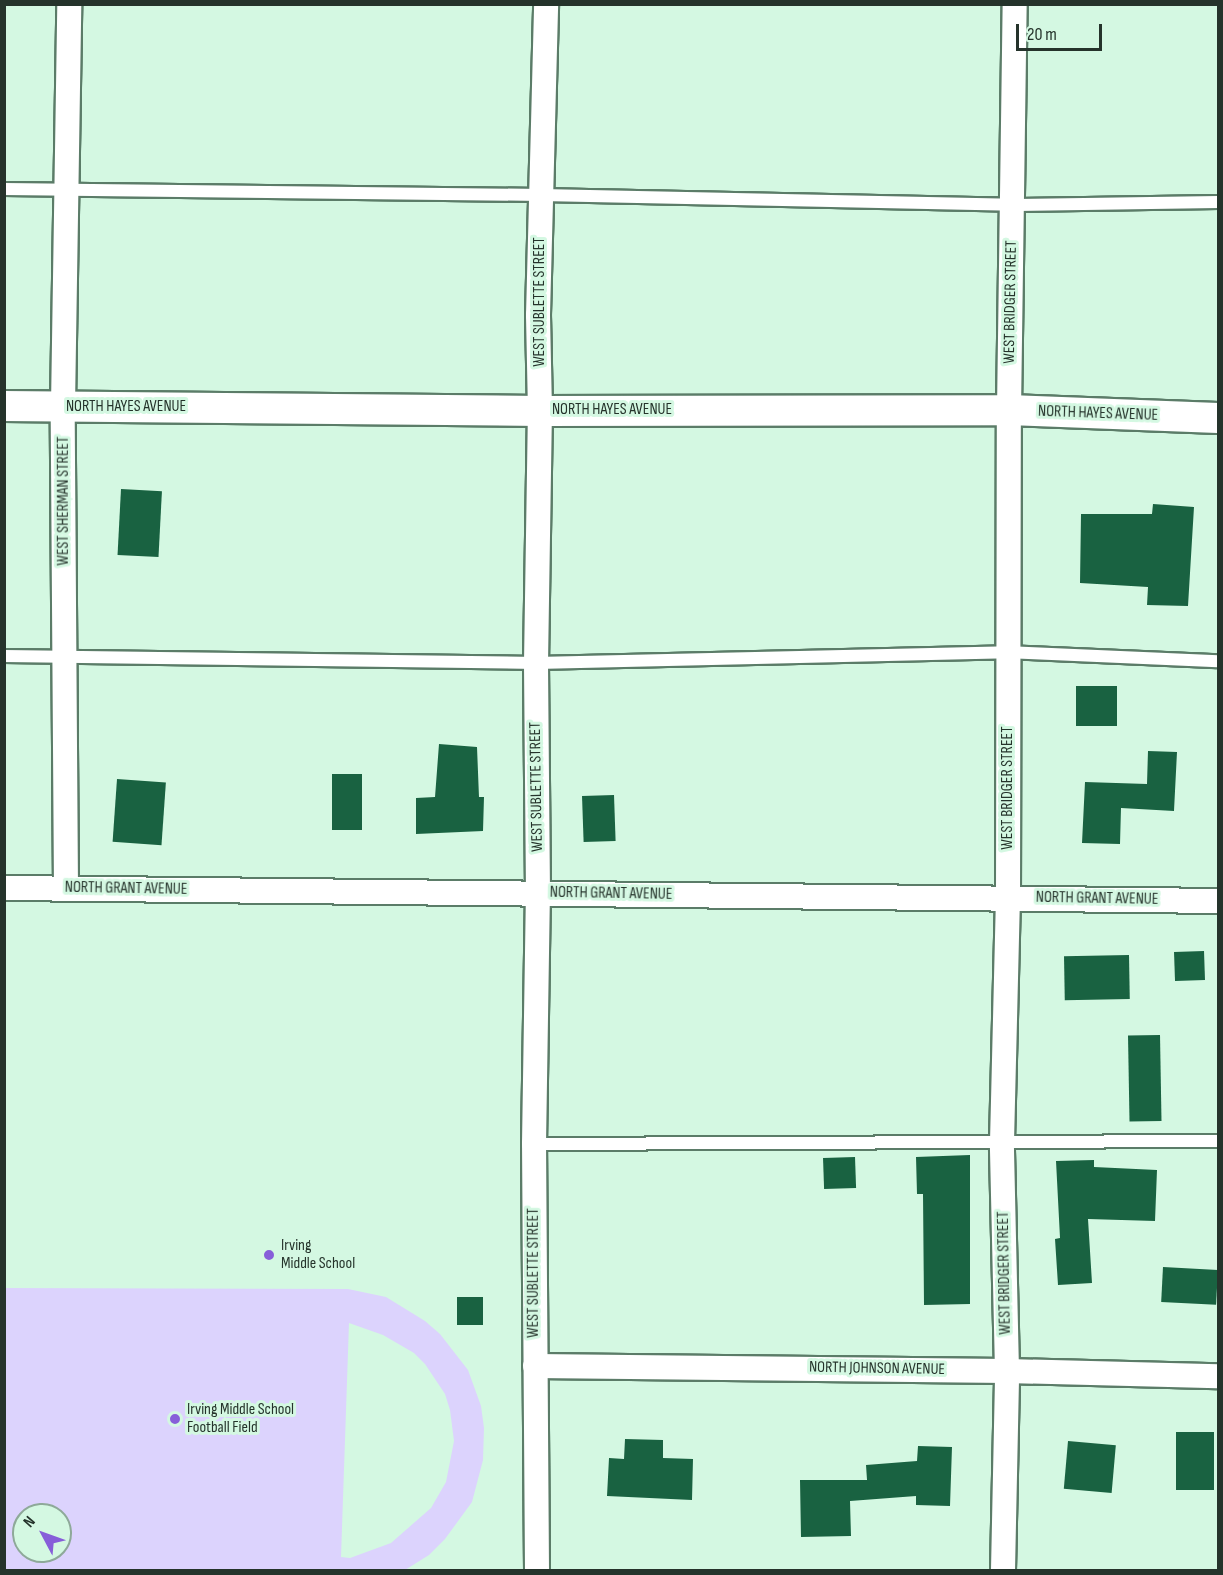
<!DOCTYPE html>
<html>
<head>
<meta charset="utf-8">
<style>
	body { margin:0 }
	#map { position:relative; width:1223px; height:1575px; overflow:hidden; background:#d4f8e2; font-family:"Sofia Sans Condensed",sans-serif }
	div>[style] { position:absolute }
	.green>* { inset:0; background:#dcd3fd }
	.building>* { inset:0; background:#196241; transform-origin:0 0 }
	.roads { filter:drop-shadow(2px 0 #5b7c68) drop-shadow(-2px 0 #5b7c68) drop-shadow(0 2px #5b7c68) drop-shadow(0 -2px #5b7c68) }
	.service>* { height:12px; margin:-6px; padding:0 6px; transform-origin:6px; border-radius:6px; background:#fff }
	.minor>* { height:24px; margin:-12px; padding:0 12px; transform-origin:12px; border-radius:12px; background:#fff }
	.tertiary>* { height:30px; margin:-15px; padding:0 15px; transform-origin:15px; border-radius:15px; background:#fff }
	.dots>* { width:16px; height:16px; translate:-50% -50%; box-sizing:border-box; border:3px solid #d4f8e2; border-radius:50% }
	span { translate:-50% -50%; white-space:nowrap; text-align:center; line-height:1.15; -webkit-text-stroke:6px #d4f8e2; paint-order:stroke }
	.street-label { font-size:16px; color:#25332b }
	.poi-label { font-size:16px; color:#25332b }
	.left { translate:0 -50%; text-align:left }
	.frame { position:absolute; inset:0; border:6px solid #25332b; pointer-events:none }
	.north { position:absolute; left:12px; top:1503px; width:60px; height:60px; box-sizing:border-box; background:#d4f8e2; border:2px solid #8ea999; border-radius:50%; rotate:311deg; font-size:16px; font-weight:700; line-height:24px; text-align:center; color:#25332b }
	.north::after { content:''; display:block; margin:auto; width:21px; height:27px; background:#875ed9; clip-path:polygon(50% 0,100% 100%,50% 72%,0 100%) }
	.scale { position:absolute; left:1016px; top:24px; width:86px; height:27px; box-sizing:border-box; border:3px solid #25332b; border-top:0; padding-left:8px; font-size:18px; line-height:21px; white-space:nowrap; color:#25332b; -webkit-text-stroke:4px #d4f8e2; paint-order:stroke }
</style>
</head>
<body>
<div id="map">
	<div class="green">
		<div style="clip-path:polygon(evenodd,5px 1288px,348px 1289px,386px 1297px,425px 1321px,440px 1334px,468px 1370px,481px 1406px,484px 1428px,483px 1460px,472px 1502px,445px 1539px,429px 1555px,405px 1570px,5px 1570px,5px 1288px,349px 1323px,383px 1335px,414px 1353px,425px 1364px,445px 1394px,450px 1410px,454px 1441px,446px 1482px,431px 1508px,391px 1543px,350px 1558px,341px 1557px,349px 1323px,5px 1288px,24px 1515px,60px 1515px,60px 1551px,24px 1551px,24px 1515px)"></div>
	</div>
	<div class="building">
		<div style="left:121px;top:489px;width:41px;height:66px;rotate:3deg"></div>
		<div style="clip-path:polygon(1153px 504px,1194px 507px,1188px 606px,1147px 605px,1148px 587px,1080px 583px,1081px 514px,1152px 514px)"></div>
		<div style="left:1117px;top:686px;width:40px;height:41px;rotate:90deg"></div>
		<div style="clip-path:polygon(439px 744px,477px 747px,479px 797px,484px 797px,483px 831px,416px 834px,416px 798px,435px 797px)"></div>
		<div style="clip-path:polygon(1148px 751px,1177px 752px,1174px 811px,1121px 808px,1120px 844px,1082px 843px,1085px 782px,1147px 784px)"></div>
		<div style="left:332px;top:774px;width:30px;height:56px"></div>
		<div style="left:117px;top:779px;width:49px;height:63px;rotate:4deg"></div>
		<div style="left:614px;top:795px;width:46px;height:32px;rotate:88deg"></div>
		<div style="left:1204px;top:951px;width:29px;height:30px;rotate:88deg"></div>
		<div style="left:1129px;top:955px;width:44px;height:65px;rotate:89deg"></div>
		<div style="left:1160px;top:1035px;width:86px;height:32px;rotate:89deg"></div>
		<div style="clip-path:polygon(970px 1155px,970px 1304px,924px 1305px,923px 1194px,917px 1194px,916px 1157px)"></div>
		<div style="left:855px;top:1157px;width:31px;height:32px;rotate:88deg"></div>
		<div style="clip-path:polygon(1094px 1160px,1094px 1167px,1157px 1170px,1155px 1221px,1088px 1219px,1092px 1283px,1058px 1285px,1055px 1239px,1060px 1238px,1056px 1161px)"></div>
		<div style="left:1163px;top:1267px;width:55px;height:35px;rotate:3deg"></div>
		<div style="left:457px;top:1297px;width:26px;height:28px"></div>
		<div style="left:1176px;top:1432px;width:38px;height:58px"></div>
		<div style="clip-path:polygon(625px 1439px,663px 1440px,663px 1458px,693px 1459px,692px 1500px,607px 1496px,609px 1458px,624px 1459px)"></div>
		<div style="left:1068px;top:1441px;width:48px;height:48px;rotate:5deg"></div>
		<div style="clip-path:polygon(918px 1446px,952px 1447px,950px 1506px,916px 1505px,916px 1496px,850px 1501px,851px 1536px,801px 1537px,800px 1480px,867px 1480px,866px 1465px,917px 1461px)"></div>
	</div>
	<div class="roads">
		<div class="service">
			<div style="left:4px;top:189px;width:537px;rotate:0.64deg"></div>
			<div style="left:541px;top:195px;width:471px;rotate:1.2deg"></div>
			<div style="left:1012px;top:205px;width:206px;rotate:-0.8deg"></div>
			<div style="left:4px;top:656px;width:532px;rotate:0.75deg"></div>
			<div style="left:536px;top:663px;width:472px;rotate:-1.3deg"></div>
			<div style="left:1008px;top:652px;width:210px;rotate:2.5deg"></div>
			<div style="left:534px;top:1144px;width:684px;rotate:-0.25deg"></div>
		</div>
		<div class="minor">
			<div style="left:4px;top:888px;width:1214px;rotate:0.61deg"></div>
			<div style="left:66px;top:889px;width:483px;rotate:-90.4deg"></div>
			<div style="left:63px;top:406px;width:402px;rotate:-89.1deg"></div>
			<div style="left:535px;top:1366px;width:472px;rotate:0.6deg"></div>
			<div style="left:1007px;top:1371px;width:211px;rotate:1.4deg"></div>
			<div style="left:537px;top:1570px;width:426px;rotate:-90.4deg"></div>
			<div style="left:534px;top:1144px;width:250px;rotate:-89.1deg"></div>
			<div style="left:538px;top:894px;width:231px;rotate:-90.5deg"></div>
			<div style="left:536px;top:663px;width:252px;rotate:-89.1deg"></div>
			<div style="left:540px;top:411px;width:96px;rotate:-91.2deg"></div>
			<div style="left:538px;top:315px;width:311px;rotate:-88.5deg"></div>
			<div style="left:1003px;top:1570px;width:199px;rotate:-88.8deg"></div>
			<div style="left:1007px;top:1371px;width:229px;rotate:-91.3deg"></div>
			<div style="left:1002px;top:1142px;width:243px;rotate:-88.6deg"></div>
			<div style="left:1008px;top:899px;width:489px;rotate:-89.9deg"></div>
			<div style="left:1009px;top:410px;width:406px;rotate:-89.2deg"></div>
		</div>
		<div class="tertiary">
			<div style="left:4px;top:406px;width:536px;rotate:0.53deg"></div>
			<div style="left:540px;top:411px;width:469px;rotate:-0.1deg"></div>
			<div style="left:1009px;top:410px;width:209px;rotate:2.2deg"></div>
		</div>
	</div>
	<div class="dots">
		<div style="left:269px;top:1255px;background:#875ed9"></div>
		<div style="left:175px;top:1419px;background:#875ed9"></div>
	</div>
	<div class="street-label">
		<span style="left:540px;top:302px;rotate:-90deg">WEST SUBLETTE STREET</span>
		<span style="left:1011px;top:302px;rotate:-89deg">WEST BRIDGER STREET</span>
		<span style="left:126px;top:407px">NORTH HAYES AVENUE</span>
		<span style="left:612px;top:410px">NORTH HAYES AVENUE</span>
		<span style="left:1098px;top:414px;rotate:2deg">NORTH HAYES AVENUE</span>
		<span style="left:64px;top:501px;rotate:-90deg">WEST SHERMAN STREET</span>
		<span style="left:537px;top:787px;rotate:-91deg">WEST SUBLETTE STREET</span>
		<span style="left:1008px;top:788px;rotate:-90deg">WEST BRIDGER STREET</span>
		<span style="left:126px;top:889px;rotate:1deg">NORTH GRANT AVENUE</span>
		<span style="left:611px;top:894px;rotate:1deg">NORTH GRANT AVENUE</span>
		<span style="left:1097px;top:899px;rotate:1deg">NORTH GRANT AVENUE</span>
		<span style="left:534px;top:1273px;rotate:-90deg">WEST SUBLETTE STREET</span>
		<span style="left:1005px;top:1273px;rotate:-91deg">WEST BRIDGER STREET</span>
		<span style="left:877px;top:1369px;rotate:1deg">NORTH JOHNSON AVENUE</span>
	</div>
	<div class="poi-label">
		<span class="left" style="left:281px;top:1255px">Irving<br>Middle School</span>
		<span class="left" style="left:187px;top:1419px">Irving Middle School<br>Football Field</span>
	</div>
	<div class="frame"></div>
	<div class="north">N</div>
	<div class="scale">20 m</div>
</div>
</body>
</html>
